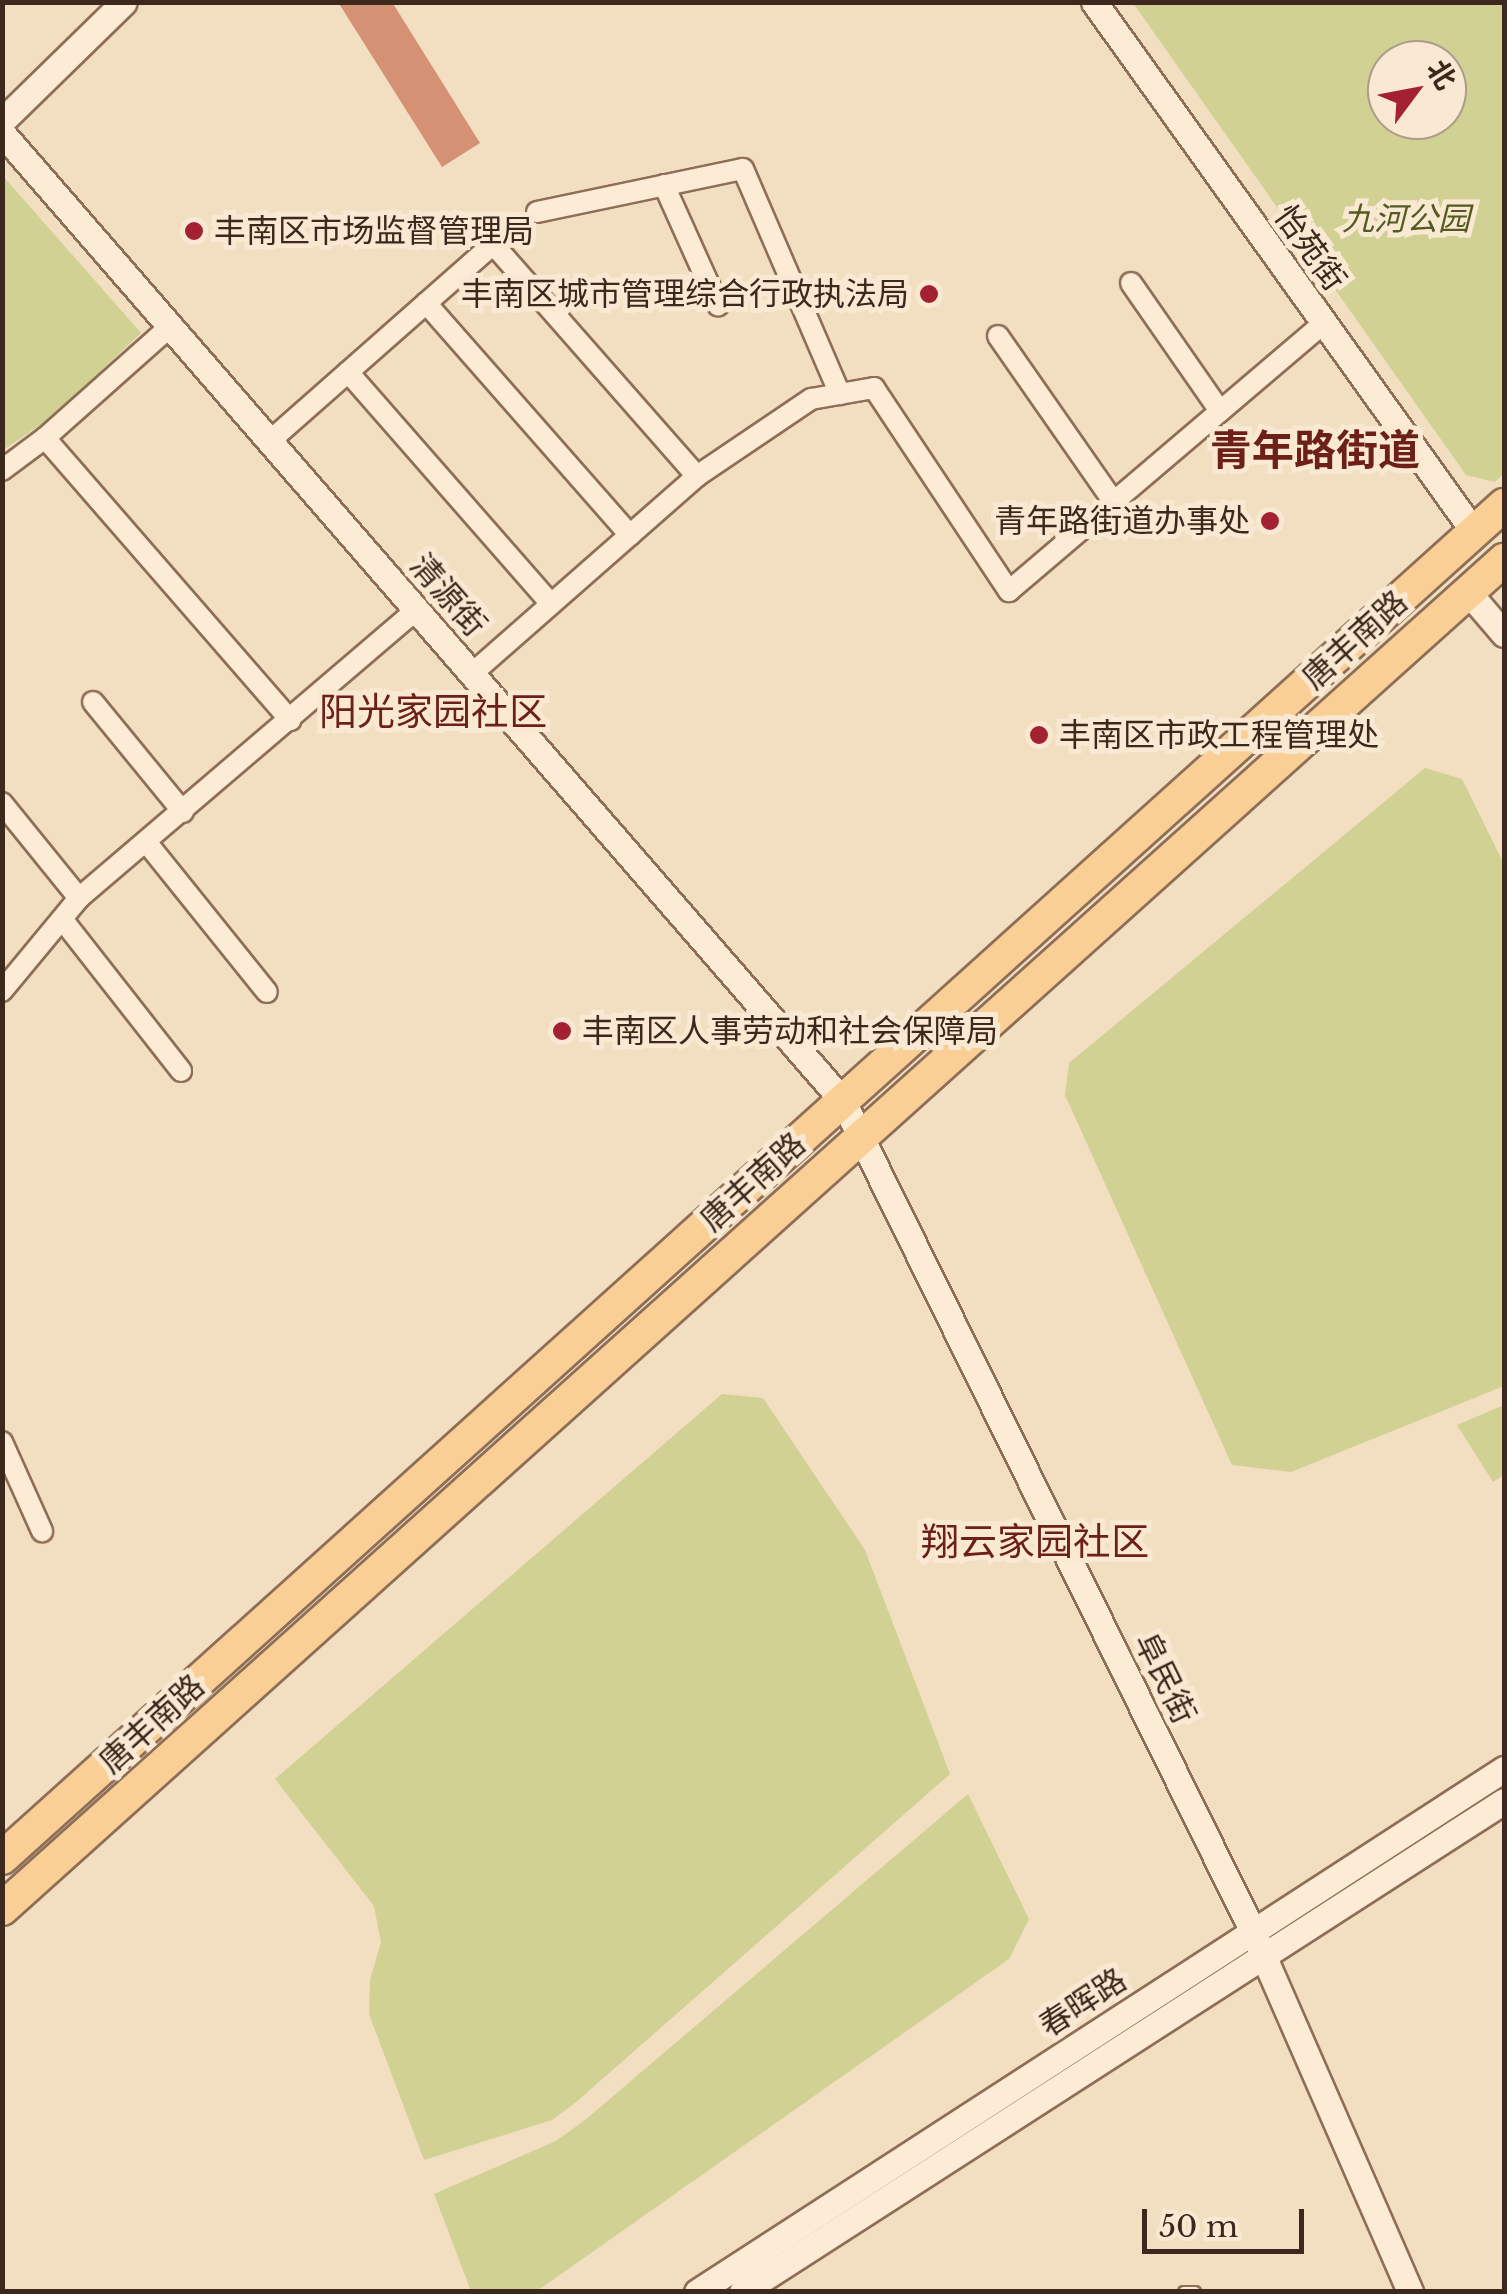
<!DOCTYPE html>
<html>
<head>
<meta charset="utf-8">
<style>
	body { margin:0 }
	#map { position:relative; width:1507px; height:2294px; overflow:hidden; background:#f2dec1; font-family:"Libre Baskerville","Noto Sans SC",serif }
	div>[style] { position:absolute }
	.green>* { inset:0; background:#d1d194 }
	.building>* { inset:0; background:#d49174 }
	.roads { filter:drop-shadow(2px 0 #8e6e57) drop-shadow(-2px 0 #8e6e57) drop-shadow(0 2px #8e6e57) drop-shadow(0 -2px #8e6e57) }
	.service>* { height:10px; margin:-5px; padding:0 5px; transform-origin:5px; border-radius:5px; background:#fcecd6 }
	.minor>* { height:20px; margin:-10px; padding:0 10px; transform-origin:10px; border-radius:10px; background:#fcecd6 }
	.tertiary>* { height:25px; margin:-12.5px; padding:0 12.5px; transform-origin:12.5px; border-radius:12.5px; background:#fcecd6 }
	.primary>* { height:32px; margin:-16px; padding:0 16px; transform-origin:16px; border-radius:16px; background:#f9cf96 }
	.dots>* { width:28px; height:28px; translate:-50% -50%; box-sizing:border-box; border:5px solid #f9e9d2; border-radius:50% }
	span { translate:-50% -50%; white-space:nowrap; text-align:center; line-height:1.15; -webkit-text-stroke:10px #f9e9d2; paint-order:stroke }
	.park-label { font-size:32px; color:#535b21; font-style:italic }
	.poi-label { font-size:32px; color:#3c281c }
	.left { translate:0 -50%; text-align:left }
	.right { translate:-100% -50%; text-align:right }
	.street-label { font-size:32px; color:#3c281c }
	.quarter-label { font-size:38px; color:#6d2018 }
	.district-label { font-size:42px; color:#6d2018; font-weight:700 }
	.frame { position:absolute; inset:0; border:5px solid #3c281c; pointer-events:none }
	.north { position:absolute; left:1367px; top:40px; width:100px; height:100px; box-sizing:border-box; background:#f9e9d2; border:2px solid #ad9c89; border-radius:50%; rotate:58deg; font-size:28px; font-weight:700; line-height:40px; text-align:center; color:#3c281c }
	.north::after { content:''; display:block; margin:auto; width:35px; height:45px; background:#a32131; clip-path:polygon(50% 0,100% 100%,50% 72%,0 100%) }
	.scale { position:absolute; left:1142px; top:2209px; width:162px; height:45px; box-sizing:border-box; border:5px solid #3c281c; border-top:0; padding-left:12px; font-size:30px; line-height:35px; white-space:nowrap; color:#3c281c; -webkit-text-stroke:8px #f9e9d2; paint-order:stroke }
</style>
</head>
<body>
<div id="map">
	<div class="green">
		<div style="clip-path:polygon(evenodd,1133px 3px,1504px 3px,1504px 473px,1495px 482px,1466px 475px,1133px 3px,1387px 60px,1447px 60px,1447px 120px,1387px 120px,1387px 60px)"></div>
		<div style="clip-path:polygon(3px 176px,141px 333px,52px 417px,3px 450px)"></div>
		<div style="clip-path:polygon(1425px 768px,1462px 779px,1504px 864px,1504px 1386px,1291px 1472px,1232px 1465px,1065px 1095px,1069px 1063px)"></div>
		<div style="clip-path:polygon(722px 1394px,763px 1398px,865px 1550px,950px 1774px,575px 2103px,552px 2120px,424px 2160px,369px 2014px,370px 1980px,381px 1942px,374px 1906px,275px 1779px)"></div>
		<div style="clip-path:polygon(1504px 1405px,1504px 1475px,1493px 1482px,1457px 1425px)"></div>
		<div style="clip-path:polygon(968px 1794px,1029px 1919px,1009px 1959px,537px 2291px,471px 2291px,434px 2194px,556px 2141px,585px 2120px)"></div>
	</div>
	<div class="building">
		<div style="clip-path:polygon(338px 2px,392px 2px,480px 143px,442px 167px)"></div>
	</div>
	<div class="roads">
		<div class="service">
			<div style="left:1184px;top:2292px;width:11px"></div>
		</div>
		<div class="minor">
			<div style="left:664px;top:185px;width:132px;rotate:65.8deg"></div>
			<div style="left:537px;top:212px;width:210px;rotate:-11.8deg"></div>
			<div style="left:743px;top:169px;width:245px;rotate:66.7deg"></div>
			<div style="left:1131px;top:283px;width:156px;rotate:55.2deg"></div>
			<div style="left:426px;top:303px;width:309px;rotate:48.7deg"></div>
			<div style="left:998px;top:336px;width:203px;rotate:55.1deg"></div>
			<div style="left:348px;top:372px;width:308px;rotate:48.8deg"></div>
			<div style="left:45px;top:438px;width:374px;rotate:49deg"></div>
			<div style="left:271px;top:440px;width:296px;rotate:-41.4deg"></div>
			<div style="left:493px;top:244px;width:309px;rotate:48.7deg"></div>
			<div style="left:697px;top:476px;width:298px;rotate:138.7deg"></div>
			<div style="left:2px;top:470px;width:54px;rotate:-36.7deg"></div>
			<div style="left:45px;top:438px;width:170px;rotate:-41.7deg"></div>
			<div style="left:697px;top:476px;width:138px;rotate:-34deg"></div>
			<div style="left:811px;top:399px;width:64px;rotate:-9.9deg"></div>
			<div style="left:874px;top:388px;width:244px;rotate:56.4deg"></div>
			<div style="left:1009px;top:591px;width:414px;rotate:-40.4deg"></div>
			<div style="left:93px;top:702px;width:142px;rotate:50.7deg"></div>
			<div style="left:2px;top:803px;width:122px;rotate:51deg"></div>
			<div style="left:147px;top:843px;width:191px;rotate:51.2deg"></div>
			<div style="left:62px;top:919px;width:193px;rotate:51.9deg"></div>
			<div style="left:2px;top:991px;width:121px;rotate:-50.4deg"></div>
			<div style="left:79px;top:898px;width:445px;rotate:-40.5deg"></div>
			<div style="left:2px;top:1442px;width:98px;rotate:65.8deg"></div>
		</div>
		<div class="tertiary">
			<div style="left:1094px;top:2px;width:652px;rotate:54.36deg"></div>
			<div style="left:2px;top:121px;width:170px;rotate:-44.3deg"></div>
			<div style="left:2px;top:133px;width:1282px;rotate:49.02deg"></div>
			<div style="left:843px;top:1101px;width:927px;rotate:63.74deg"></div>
			<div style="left:1253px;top:1932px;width:393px;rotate:66.4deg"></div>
			<div style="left:1468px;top:592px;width:55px;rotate:49.4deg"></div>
			<div style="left:697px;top:2292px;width:962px;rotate:-32.95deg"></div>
			<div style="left:742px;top:2292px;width:906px;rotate:-32.8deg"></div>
		</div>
		<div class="primary">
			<div style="left:2px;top:1858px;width:2022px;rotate:-42.01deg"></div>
			<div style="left:2px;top:1909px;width:2019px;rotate:-41.93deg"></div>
		</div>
	</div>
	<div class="dots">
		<div style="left:194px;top:231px;background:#a32131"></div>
		<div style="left:929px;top:294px;background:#a32131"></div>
		<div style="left:1270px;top:521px;background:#a32131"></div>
		<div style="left:1039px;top:735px;background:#a32131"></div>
		<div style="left:562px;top:1031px;background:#a32131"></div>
	</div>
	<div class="park-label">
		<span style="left:1406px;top:219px">九河公园</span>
	</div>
	<div class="poi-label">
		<span class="left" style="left:214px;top:231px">丰南区市场监督管理局</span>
		<span class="right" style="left:909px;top:294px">丰南区城市管理综合行政执法局</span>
		<span class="right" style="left:1250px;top:521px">青年路街道办事处</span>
		<span class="left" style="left:1059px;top:735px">丰南区市政工程管理处</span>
		<span class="left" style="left:582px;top:1031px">丰南区人事劳动和社会保障局</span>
	</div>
	<div class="street-label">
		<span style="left:1310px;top:248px;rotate:54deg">怡苑街</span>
		<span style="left:448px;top:595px;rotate:49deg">清源街</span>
		<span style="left:1355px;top:640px;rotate:-42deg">唐丰南路</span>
		<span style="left:753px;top:1182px;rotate:-42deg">唐丰南路</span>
		<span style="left:1165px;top:1678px;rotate:64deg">阜民街</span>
		<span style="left:152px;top:1724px;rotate:-42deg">唐丰南路</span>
		<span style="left:1083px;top:2003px;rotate:-33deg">春晖路</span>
	</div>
	<div class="quarter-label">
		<span style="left:433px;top:712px">阳光家园社区</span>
		<span style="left:1035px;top:1542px">翔云家园社区</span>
	</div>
	<div class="district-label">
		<span style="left:1315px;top:450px">青年路街道</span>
	</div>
	<div class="frame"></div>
	<div class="north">北</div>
	<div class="scale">50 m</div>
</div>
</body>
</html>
